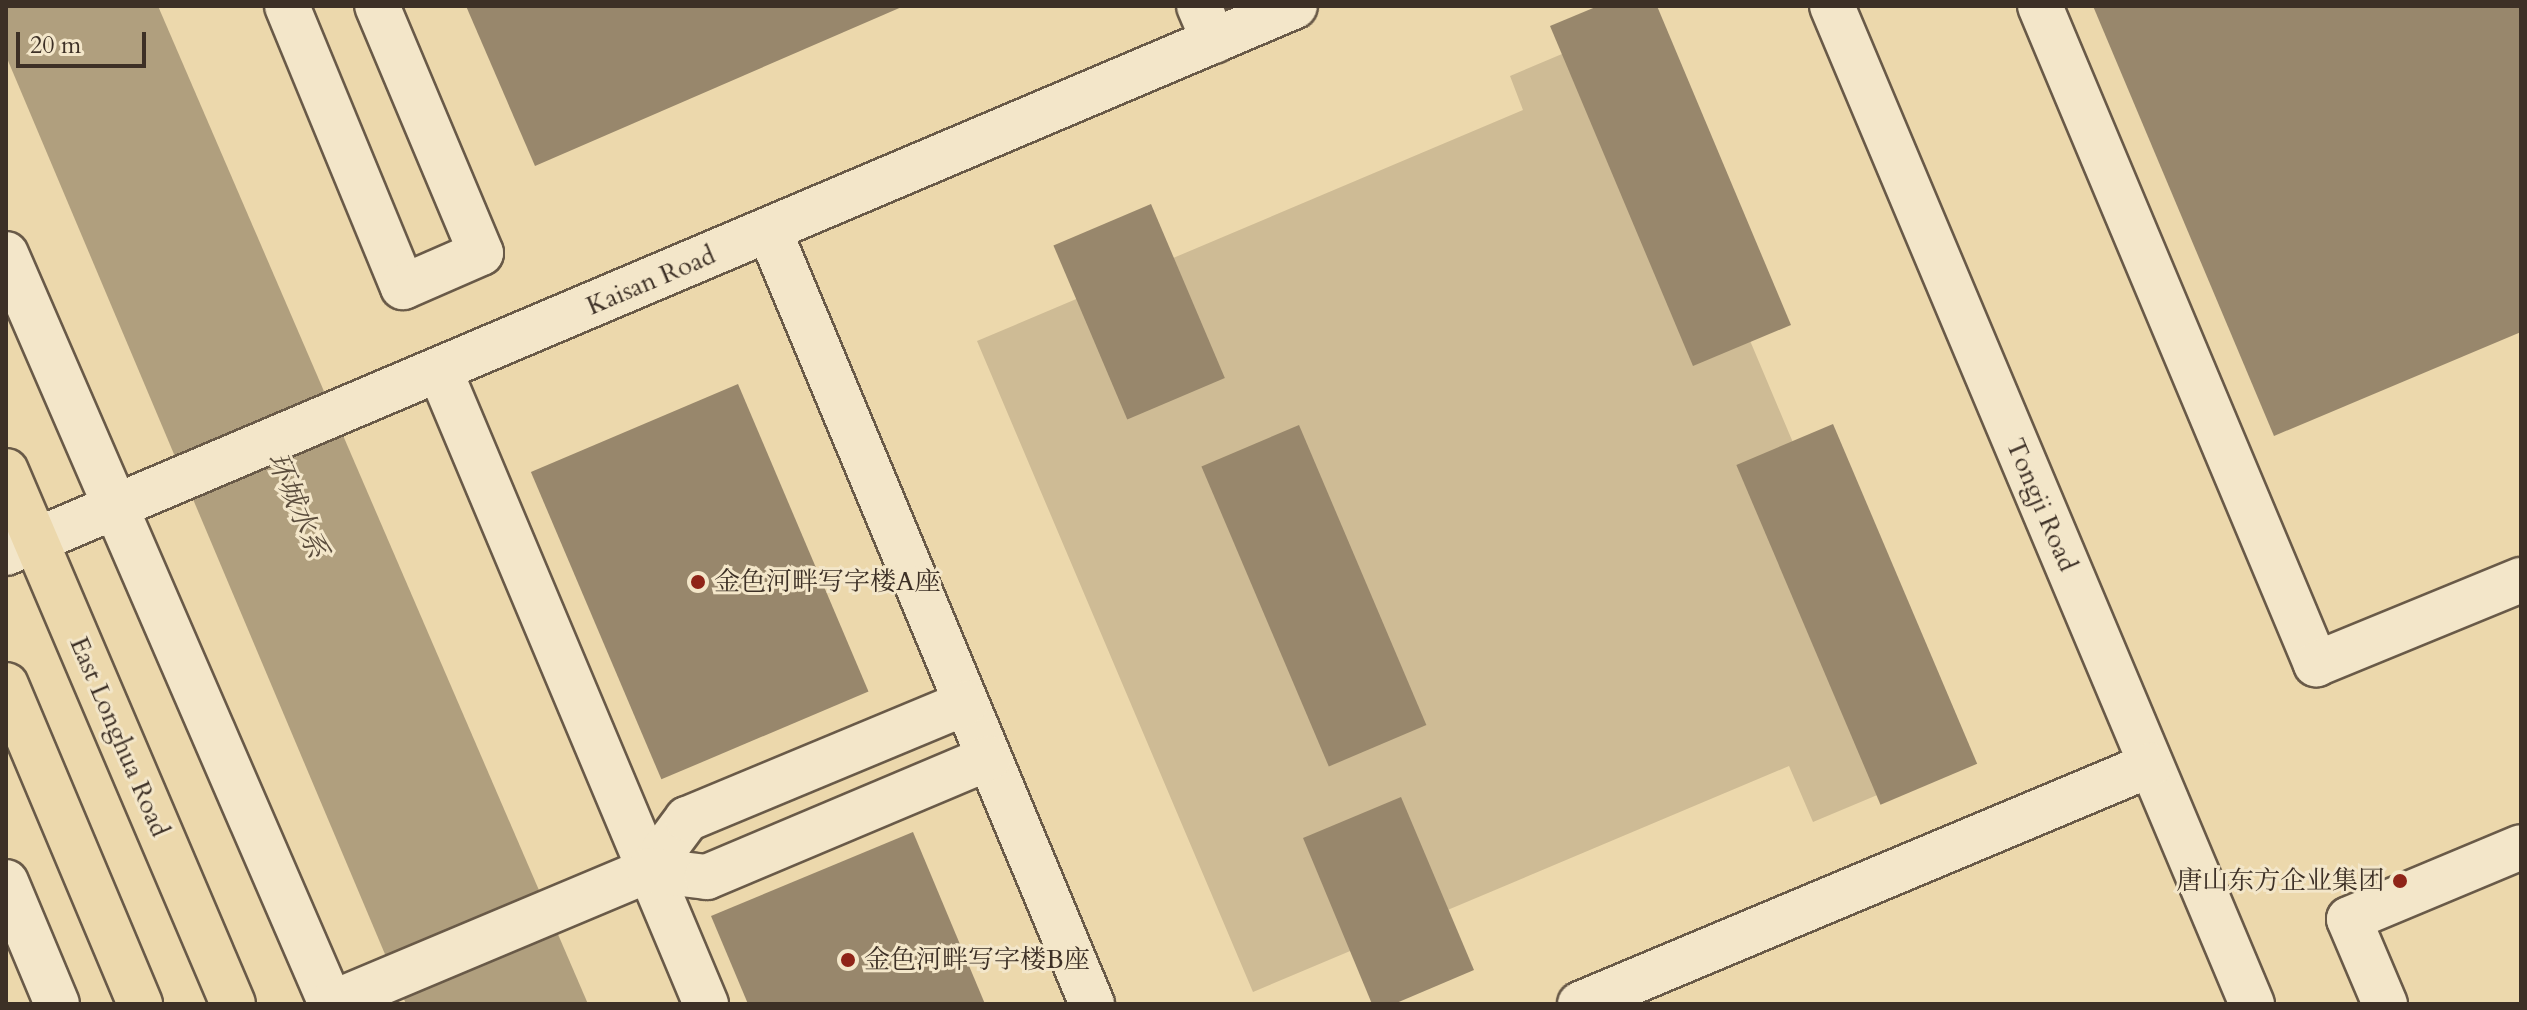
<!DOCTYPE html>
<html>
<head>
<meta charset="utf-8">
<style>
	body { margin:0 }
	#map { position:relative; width:2527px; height:1010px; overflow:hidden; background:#ecd8ac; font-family:Cardo,"Noto Serif SC",serif }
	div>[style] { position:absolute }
	.green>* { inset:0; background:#cebb95 }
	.water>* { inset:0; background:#b09f7e }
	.building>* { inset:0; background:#98876c; transform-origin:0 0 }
	.roads { filter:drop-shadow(2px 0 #695a48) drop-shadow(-2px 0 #695a48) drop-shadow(0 2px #695a48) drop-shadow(0 -2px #695a48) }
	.minor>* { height:44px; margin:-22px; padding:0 22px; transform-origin:22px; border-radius:22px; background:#f3e6c9 }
	.major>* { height:44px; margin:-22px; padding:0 22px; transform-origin:22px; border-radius:22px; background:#ecd8ac }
	.dots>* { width:22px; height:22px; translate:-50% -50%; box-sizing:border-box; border:4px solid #f3e6c9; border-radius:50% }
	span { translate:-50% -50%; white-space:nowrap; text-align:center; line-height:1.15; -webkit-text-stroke:6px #f3e6c9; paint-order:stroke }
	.street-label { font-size:26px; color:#3d3026 }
	.poi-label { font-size:26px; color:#3d3026 }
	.left { translate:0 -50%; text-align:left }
	.right { translate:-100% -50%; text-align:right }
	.water-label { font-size:28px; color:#5a4c3c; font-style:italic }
	.frame { position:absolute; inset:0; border:8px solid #3d3026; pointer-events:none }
	.scale { position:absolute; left:16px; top:32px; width:130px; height:36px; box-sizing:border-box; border:4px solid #3d3026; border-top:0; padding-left:10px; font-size:24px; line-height:28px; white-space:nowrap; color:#3d3026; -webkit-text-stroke:6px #f3e6c9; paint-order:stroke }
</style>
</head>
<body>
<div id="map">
	<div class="green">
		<div style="clip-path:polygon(1619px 30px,1932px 772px,1813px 822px,1789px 766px,1253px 992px,977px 341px,1523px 110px,1510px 76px)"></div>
	</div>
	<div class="water">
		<div style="clip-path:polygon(6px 6px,158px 6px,588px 1004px,406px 1004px,6px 56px)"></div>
	</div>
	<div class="building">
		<div style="clip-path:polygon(466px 6px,904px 6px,535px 166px)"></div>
		<div style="clip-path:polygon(1598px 6px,1657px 6px,1791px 325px,1693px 366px,1550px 26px)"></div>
		<div style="clip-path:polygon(2093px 6px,2521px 6px,2521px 332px,2274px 436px)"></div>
		<div style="left:1151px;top:204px;width:189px;height:106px;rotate:67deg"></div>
		<div style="left:738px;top:384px;width:334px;height:225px;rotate:67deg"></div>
		<div style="left:1833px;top:424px;width:369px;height:105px;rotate:67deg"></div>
		<div style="left:1299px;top:425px;width:326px;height:106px;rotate:67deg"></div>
		<div style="clip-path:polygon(1401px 797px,1474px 970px,1394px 1004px,1372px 1004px,1303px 838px)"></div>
		<div style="clip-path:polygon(913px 832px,985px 1004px,748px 1004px,711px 916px)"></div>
	</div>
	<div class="roads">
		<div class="minor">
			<div style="left:287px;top:6px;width:304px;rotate:67.6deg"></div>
			<div style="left:403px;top:287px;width:85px;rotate:-23.6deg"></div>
			<div style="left:481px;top:253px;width:268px;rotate:-112.8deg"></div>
			<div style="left:1199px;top:6px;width:38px;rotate:67deg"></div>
			<div style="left:1832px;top:6px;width:1083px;rotate:67.18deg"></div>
			<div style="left:2040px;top:6px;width:714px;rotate:67.24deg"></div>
			<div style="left:2316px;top:664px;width:222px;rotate:-22.3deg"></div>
			<div style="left:769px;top:230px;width:839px;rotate:67.35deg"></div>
			<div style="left:6px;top:254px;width:817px;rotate:66.57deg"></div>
			<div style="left:440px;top:371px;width:687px;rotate:67.21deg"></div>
			<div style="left:6px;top:553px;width:1400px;rotate:-22.99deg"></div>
			<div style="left:649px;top:870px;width:64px;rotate:-53.3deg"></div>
			<div style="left:687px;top:819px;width:302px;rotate:-22.6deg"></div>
			<div style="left:6px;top:882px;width:132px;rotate:67.3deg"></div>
			<div style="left:330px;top:1004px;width:346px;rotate:-22.8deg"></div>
			<div style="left:649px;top:870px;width:58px;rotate:6.9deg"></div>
			<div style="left:707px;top:877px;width:306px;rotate:-22.9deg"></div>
			<div style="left:1580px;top:1004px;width:618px;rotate:-22.75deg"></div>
			<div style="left:2385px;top:1004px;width:92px;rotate:-113deg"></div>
			<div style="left:2349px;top:919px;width:186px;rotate:-22.7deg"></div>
		</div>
		<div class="major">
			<div style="left:6px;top:471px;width:579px;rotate:66.93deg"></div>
			<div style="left:6px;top:685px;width:346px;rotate:67.2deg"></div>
		</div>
	</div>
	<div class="dots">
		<div style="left:698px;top:582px;background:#8f2418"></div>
		<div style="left:2400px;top:881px;background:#8f2418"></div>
		<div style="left:848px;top:960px;background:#8f2418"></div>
	</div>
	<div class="street-label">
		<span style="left:651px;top:281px;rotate:-23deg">Kaisan Road</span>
		<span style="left:2041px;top:505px;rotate:67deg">Tongji Road</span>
		<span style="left:119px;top:737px;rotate:67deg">East Longhua Road</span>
	</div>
	<div class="poi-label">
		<span class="left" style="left:714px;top:582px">金色河畔写字楼A座</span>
		<span class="right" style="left:2384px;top:881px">唐山东方企业集团</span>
		<span class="left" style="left:864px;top:960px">金色河畔写字楼B座</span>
	</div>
	<div class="water-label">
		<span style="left:297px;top:505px;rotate:67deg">环城水系</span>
	</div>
	<div class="frame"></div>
	<div class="scale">20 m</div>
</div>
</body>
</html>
